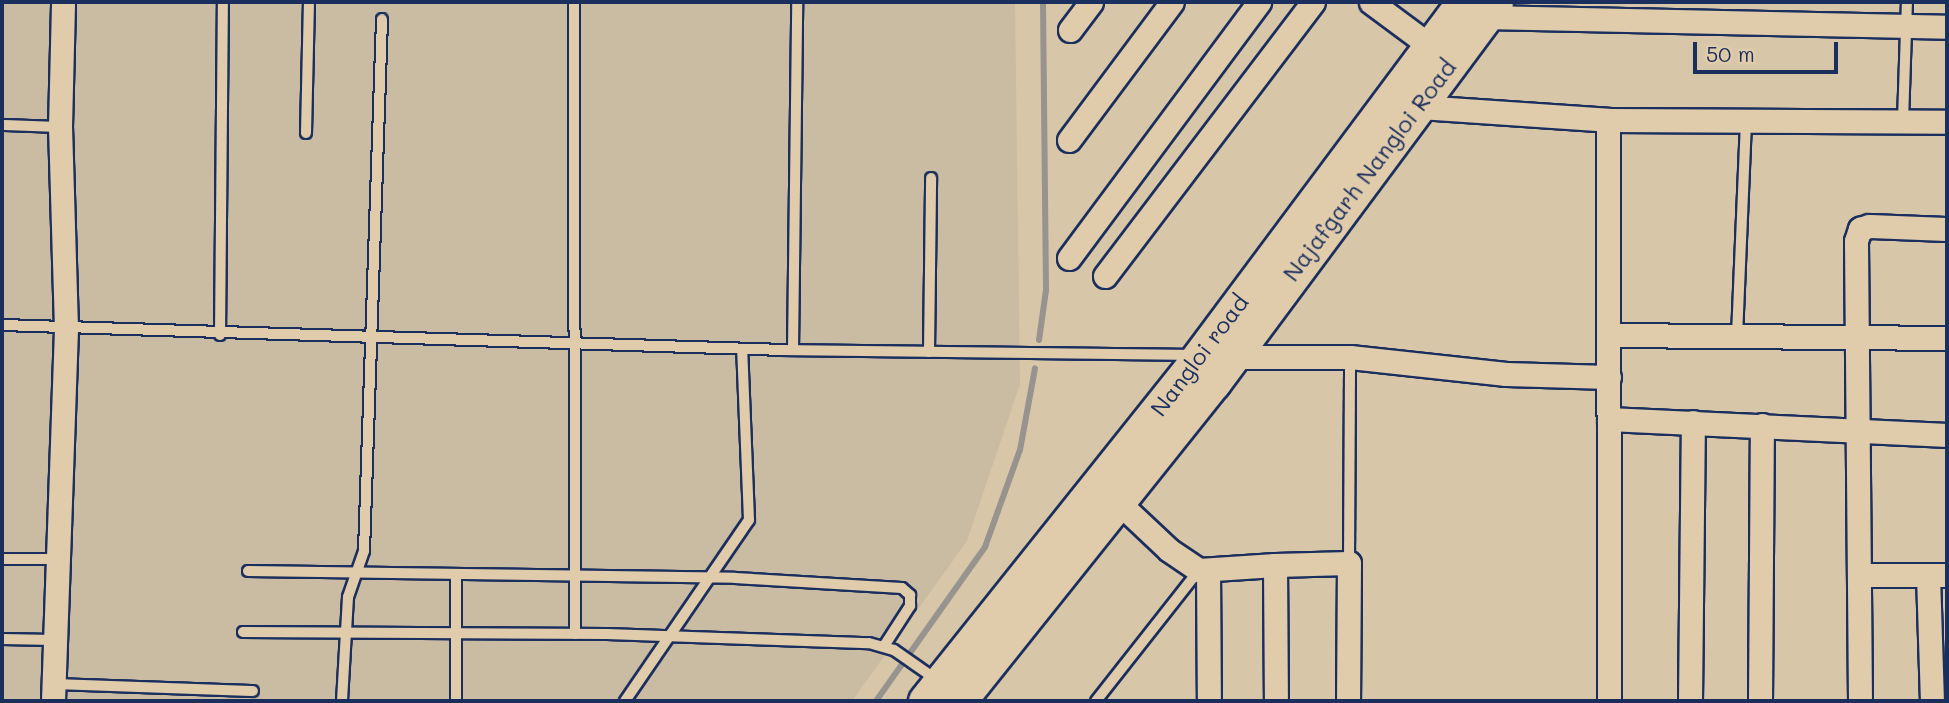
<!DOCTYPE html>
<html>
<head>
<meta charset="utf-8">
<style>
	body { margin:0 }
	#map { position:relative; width:1949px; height:703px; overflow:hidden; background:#d8c6a8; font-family:Mali,sans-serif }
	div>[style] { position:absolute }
	.built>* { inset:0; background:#cabba3 }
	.stream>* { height:6px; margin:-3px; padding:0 3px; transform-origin:3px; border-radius:3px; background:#97938f }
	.roads { filter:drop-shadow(2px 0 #1b2f5e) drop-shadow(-2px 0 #1b2f5e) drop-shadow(0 2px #1b2f5e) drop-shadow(0 -2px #1b2f5e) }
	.service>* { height:10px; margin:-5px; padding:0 5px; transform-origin:5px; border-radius:5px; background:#e0ccab }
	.minor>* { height:23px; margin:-11.5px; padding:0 11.5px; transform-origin:11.5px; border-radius:11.5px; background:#e0ccab }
	.primary>* { height:35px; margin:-17.5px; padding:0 17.5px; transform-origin:17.5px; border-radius:17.5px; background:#e0ccab }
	span { translate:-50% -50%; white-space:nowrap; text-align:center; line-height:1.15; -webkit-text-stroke:7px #e0ccab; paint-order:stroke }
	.street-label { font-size:23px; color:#1b2f5e }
	.frame { position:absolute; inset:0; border:4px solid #1b2f5e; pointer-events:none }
	.scale { position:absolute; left:1693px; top:42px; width:145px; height:32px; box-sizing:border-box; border:4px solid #1b2f5e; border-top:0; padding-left:9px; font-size:21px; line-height:24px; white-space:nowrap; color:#1b2f5e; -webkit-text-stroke:5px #e0ccab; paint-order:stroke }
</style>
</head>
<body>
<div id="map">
	<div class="built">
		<div style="clip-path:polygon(2px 2px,1015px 2px,1020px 384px,967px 541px,852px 701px,2px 701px)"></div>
	</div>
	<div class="stream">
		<div style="left:1039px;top:340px;width:50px;rotate:-82deg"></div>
		<div style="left:1046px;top:290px;width:288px;rotate:-90.6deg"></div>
		<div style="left:876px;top:701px;width:189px;rotate:-54.7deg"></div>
		<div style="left:985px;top:547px;width:103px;rotate:-70.2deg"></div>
		<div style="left:1020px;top:450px;width:83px;rotate:-79.6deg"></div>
	</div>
	<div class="roads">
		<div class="service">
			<div style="left:574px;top:2px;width:632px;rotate:89.91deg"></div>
			<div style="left:1903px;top:121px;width:119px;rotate:-88.1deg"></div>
			<div style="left:2px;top:125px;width:58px;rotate:2deg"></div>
			<div style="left:306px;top:133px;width:131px;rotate:-88.7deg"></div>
			<div style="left:2px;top:325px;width:782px;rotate:1.83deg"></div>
			<div style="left:784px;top:350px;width:409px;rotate:0.7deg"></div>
			<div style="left:220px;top:335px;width:333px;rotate:-89.5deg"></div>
			<div style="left:1737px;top:336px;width:215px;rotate:-87.6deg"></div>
			<div style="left:793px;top:350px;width:348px;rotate:-89.3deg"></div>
			<div style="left:929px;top:352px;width:174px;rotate:-89.3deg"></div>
			<div style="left:2px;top:559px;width:52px"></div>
			<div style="left:1349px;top:563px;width:206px;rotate:-89.7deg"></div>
			<div style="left:248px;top:571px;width:487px;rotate:0.8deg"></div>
			<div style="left:735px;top:578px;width:167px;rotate:3.4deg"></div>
			<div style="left:902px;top:588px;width:11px;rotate:41deg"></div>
			<div style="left:910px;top:595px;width:11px;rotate:90deg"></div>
			<div style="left:910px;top:606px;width:48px;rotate:123deg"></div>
			<div style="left:456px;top:574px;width:127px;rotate:90deg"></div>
			<div style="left:243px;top:632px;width:364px;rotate:0.3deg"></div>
			<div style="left:607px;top:634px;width:262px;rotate:2deg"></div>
			<div style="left:869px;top:643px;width:26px;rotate:16deg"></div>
			<div style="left:894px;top:650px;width:52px;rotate:34.9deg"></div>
			<div style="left:2px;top:639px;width:52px;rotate:1.1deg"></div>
			<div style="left:53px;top:684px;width:200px;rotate:2deg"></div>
			<div style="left:342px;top:701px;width:104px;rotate:-86.7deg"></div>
			<div style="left:348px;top:597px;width:49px;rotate:-70.8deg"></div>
			<div style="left:364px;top:551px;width:532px;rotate:-88.06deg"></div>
			<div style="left:625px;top:701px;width:219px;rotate:-55.6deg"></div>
			<div style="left:749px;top:520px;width:171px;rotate:-92.3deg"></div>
			<div style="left:1096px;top:701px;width:167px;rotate:-51.8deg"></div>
		</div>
		<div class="minor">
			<div style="left:1371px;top:2px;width:87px;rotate:36.6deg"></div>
			<div style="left:1484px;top:17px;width:463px;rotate:1.2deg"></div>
			<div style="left:1070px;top:30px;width:35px;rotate:-53deg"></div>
			<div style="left:1405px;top:106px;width:203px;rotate:3.9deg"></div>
			<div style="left:1608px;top:120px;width:339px;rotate:0.3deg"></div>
			<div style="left:1608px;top:120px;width:581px;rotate:89.9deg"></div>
			<div style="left:1069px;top:140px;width:172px;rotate:-53.3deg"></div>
			<div style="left:1069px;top:258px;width:319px;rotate:-53.4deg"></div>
			<div style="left:1105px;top:276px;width:344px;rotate:-52.8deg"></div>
			<div style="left:1609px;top:335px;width:338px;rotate:0.5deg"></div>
			<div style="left:1231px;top:357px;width:119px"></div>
			<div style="left:1350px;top:357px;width:157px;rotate:6.2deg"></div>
			<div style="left:1506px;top:374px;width:103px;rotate:1.7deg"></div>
			<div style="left:1609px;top:419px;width:338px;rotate:2.7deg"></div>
			<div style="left:1117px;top:501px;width:71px;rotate:43.3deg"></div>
			<div style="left:1169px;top:550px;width:36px;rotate:34deg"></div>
			<div style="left:1199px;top:570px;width:76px;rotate:-3.8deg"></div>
			<div style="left:1275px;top:565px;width:136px;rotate:89.6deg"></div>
			<div style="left:1275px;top:565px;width:74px;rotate:-1.5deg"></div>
			<div style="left:1349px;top:563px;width:138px;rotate:90.4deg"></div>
			<div style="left:1208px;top:570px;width:131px;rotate:89.6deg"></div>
			<div style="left:1859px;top:575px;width:88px"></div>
			<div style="left:1928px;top:575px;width:126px;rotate:88.2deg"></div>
			<div style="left:53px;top:701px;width:373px;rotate:-88deg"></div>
			<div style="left:66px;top:328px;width:201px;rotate:-91.7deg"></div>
			<div style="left:60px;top:127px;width:125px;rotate:-88.6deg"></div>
			<div style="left:1690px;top:701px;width:279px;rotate:-89.4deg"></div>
			<div style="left:1760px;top:701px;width:276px;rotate:-89.6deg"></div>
			<div style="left:1860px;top:701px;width:460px;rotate:-90.5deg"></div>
			<div style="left:1856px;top:241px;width:13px;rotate:-72deg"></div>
			<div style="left:1860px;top:229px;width:9px;rotate:-18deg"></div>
			<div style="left:1869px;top:226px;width:78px;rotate:2.2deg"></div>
		</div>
		<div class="primary">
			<div style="left:926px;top:701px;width:428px;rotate:-51.4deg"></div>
			<div style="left:1193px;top:366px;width:454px;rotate:-53.3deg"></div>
			<div style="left:958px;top:701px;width:408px;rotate:-51.4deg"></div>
			<div style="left:1213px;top:382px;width:473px;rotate:-53.4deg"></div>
		</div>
	</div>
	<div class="street-label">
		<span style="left:1369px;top:170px;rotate:-53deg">Najafgarh Nangloi Road</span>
		<span style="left:1199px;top:355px;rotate:-53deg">Nangloi road</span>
	</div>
	<div class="frame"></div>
	<div class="scale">50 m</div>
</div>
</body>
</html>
